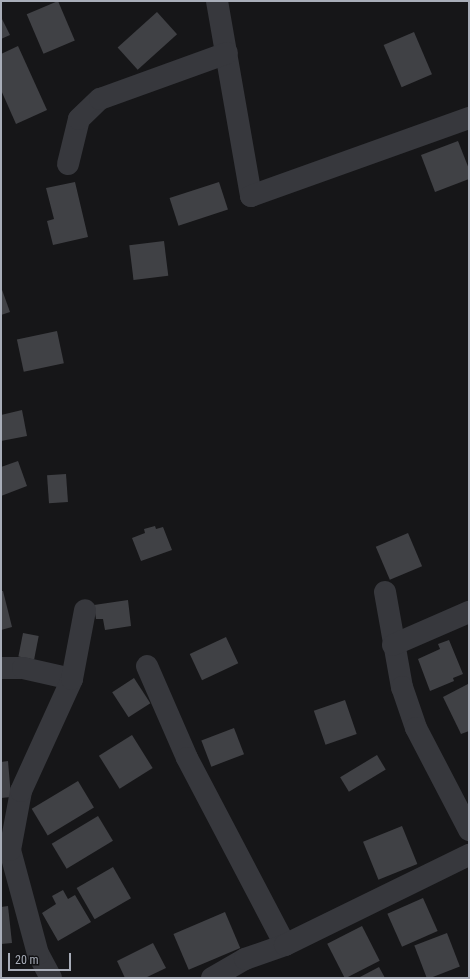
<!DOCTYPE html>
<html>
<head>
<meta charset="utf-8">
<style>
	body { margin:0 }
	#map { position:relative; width:470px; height:979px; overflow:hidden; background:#161618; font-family:"Roboto Condensed",sans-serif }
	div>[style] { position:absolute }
	.building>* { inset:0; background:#404145; transform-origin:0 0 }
	.minor>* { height:22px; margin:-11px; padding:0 11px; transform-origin:11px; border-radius:11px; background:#37383d }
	span { translate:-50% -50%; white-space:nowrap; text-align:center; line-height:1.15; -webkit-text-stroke:3.5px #111113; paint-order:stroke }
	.frame { position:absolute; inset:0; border:2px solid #a8adb8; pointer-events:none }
	.scale { position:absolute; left:8px; top:953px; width:63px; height:18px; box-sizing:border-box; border:2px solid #a8adb8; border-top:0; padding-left:5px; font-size:12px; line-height:14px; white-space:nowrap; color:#a8adb8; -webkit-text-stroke:3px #111113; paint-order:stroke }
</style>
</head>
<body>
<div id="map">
	<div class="building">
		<div style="left:58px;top:1px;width:43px;height:34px;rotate:67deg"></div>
		<div style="left:157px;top:12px;width:30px;height:53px;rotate:48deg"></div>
		<div style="clip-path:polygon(1px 17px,10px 35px,1px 39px)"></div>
		<div style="left:414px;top:32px;width:46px;height:33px;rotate:67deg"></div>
		<div style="clip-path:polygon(18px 46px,47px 110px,16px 124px,1px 90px,1px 54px)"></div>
		<div style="clip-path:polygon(458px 141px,469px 169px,469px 179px,435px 192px,421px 155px)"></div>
		<div style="clip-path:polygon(75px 182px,88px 237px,53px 245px,47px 221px,54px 219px,46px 188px)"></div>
		<div style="left:219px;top:182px;width:29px;height:52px;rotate:72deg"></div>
		<div style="left:164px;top:241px;width:35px;height:35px;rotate:83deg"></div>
		<div style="clip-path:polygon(1px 287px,10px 312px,1px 315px)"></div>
		<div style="left:57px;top:331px;width:33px;height:41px;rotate:78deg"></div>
		<div style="clip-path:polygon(22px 410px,27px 436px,1px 441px,1px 415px)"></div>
		<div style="clip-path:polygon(18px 461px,27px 486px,1px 496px,1px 467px)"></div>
		<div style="left:66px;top:474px;width:28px;height:19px;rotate:86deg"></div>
		<div style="clip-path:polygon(155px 526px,156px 529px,163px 527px,172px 550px,141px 561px,132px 538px,145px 533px,144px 529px)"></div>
		<div style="left:408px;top:533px;width:36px;height:35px;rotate:67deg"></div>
		<div style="clip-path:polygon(1px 591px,3px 591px,12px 627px,1px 630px)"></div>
		<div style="clip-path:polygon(128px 600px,131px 626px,105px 630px,103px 619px,96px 619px,94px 605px)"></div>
		<div style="left:23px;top:633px;width:16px;height:24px;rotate:11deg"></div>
		<div style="left:226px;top:637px;width:29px;height:40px;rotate:65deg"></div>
		<div style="clip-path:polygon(449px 640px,463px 674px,453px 678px,454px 681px,430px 691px,418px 659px,440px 649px,438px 644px)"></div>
		<div style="left:134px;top:678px;width:30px;height:26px;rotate:57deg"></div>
		<div style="clip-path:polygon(468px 684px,469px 731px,461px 734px,443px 697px)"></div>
		<div style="left:345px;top:700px;width:36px;height:33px;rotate:71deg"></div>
		<div style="left:234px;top:728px;width:28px;height:35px;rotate:69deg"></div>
		<div style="left:132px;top:735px;width:39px;height:39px;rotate:58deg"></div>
		<div style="left:377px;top:755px;width:17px;height:43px;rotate:59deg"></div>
		<div style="clip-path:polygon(8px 761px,11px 797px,1px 798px,1px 762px)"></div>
		<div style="left:78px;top:781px;width:31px;height:54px;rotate:59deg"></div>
		<div style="left:98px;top:816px;width:29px;height:54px;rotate:59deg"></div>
		<div style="left:402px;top:826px;width:41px;height:42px;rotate:68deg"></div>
		<div style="left:113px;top:867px;width:36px;height:42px;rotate:60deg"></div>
		<div style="clip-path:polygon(63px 890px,68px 899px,75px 895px,91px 922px,58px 941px,42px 913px,56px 904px,52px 896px)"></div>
		<div style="left:423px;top:898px;width:36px;height:39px;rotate:66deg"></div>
		<div style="clip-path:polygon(8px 906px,12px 943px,1px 944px,1px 907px)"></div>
		<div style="left:225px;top:912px;width:39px;height:56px;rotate:67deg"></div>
		<div style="left:362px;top:926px;width:39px;height:39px;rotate:63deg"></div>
		<div style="left:447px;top:933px;width:36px;height:35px;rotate:69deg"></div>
		<div style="clip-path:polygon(153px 943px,166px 968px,145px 978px,125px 978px,117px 961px)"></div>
		<div style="clip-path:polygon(379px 967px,385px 978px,358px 978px)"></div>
	</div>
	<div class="minor">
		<div style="left:217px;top:1px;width:198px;rotate:80.1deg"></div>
		<div style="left:251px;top:196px;width:232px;rotate:-19.7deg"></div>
		<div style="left:68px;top:164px;width:46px;rotate:-76.3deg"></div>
		<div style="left:79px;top:119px;width:29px;rotate:-44deg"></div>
		<div style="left:100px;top:99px;width:135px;rotate:-19.9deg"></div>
		<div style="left:385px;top:592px;width:97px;rotate:79.9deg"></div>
		<div style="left:402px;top:687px;width:43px;rotate:71.1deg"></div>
		<div style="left:416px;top:728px;width:115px;rotate:62.5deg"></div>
		<div style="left:393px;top:645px;width:83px;rotate:-23.5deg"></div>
		<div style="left:147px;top:666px;width:100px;rotate:66.5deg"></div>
		<div style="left:187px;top:758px;width:211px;rotate:62.3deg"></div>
		<div style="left:1px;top:668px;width:22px"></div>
		<div style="left:23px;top:668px;width:50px;rotate:12.7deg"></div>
		<div style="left:51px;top:978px;width:27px;rotate:-118deg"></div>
		<div style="left:38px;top:954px;width:108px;rotate:-105.1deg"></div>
		<div style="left:10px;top:850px;width:60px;rotate:-79.4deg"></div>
		<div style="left:21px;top:791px;width:123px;rotate:-65.5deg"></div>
		<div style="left:72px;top:679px;width:70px;rotate:-79.3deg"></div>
		<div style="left:212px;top:978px;width:38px;rotate:-30deg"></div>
		<div style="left:245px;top:959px;width:42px;rotate:-19.3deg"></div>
		<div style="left:285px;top:945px;width:205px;rotate:-26.1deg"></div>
	</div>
	<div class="frame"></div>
	<div class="scale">20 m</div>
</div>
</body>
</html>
